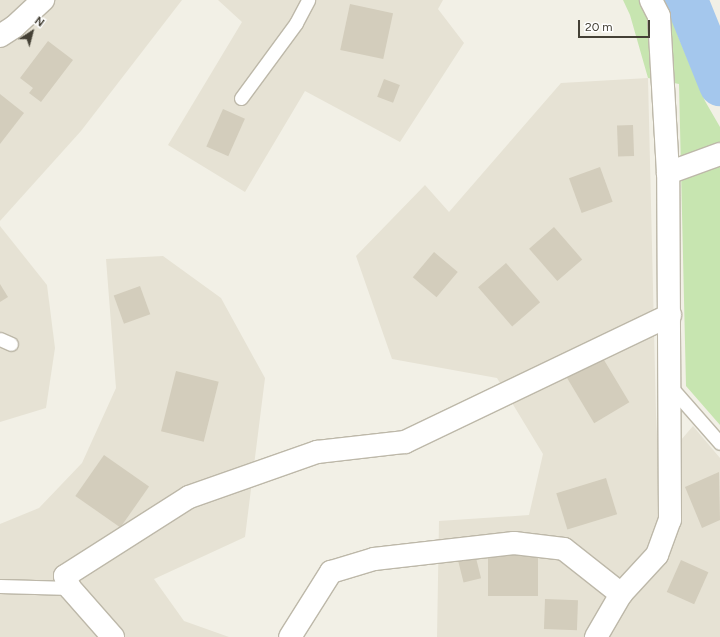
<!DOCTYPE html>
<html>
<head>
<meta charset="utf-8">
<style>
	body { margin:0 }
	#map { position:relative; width:720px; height:637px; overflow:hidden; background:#f2f0e6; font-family:Figtree,sans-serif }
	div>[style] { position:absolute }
	.residential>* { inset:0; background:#e6e2d4 }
	.green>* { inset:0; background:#c7e5b0 }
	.river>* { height:43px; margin:-21.5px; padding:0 21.5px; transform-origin:21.5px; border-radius:21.5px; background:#a4c7ed }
	.building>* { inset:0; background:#d3cdbc; transform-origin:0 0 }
	.roads { filter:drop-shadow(1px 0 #bdb8a9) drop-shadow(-1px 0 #bdb8a9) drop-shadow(0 1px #bdb8a9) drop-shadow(0 -1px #bdb8a9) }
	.lane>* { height:13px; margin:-6.5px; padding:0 6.5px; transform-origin:6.5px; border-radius:6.5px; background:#fff }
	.street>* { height:22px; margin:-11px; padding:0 11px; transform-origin:11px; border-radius:11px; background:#fff }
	span { translate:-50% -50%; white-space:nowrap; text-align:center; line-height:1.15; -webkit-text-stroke:3px #fff; paint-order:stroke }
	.north { position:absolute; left:12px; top:12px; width:40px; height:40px; -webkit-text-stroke:3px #fff; paint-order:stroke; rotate:36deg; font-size:11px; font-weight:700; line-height:16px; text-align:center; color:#444035 }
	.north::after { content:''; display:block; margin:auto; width:14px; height:18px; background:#444035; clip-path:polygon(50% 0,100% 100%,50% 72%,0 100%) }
	.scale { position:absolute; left:578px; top:20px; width:72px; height:18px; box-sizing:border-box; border:2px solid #444035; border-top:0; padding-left:5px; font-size:12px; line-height:14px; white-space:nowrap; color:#444035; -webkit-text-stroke:3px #fff; paint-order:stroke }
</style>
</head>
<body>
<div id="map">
	<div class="residential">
		<div style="clip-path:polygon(0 0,182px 0,81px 131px,0 221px)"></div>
		<div style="clip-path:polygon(218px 0,443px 0,438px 9px,464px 43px,400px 142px,305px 91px,245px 192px,168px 145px,242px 22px)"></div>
		<div style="clip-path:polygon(648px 78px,656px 414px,660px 500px,681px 501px,681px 440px,693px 426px,720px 458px,720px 637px,437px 637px,439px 521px,529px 515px,543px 454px,497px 378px,392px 359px,356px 256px,425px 185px,449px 212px,561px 83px)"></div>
		<div style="clip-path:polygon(0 226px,47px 285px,55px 348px,46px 408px,0 422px)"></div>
		<div style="clip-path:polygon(163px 256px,221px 298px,265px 378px,245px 537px,154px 579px,184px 621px,229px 637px,0 637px,0 524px,39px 508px,82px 463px,116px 388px,106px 259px)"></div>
	</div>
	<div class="green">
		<div style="clip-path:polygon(623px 0,668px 0,678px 36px,705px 101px,720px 127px,720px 425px,686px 386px,679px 84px,648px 78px,630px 15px)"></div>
	</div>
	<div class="river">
		<div style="left:686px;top:0;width:91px;rotate:68deg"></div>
	</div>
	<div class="building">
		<div style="left:350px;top:4px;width:44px;height:47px;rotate:12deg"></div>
		<div style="clip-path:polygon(48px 41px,73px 60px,41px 102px,29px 93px,33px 88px,20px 78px)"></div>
		<div style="left:384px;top:79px;width:17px;height:19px;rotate:21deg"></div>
		<div style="clip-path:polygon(0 94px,24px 113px,0 144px)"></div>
		<div style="left:223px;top:109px;width:24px;height:41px;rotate:24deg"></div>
		<div style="left:633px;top:125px;width:31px;height:16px;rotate:88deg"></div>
		<div style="left:600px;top:167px;width:37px;height:33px;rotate:70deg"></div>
		<div style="left:554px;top:227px;width:43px;height:33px;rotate:49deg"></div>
		<div style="left:434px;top:252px;width:31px;height:33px;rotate:40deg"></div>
		<div style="left:506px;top:263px;width:52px;height:37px;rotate:49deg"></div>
		<div style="clip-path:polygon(0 284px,8px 297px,0 302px)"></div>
		<div style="left:140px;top:286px;width:30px;height:28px;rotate:70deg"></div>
		<div style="left:601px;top:355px;width:55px;height:41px;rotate:59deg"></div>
		<div style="left:176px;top:371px;width:44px;height:62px;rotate:14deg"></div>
		<div style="left:104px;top:455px;width:55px;height:50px;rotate:35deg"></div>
		<div style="clip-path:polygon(719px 472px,720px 520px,702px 528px,685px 487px)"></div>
		<div style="left:606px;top:478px;width:38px;height:52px;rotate:73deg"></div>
		<div style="left:488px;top:550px;width:50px;height:46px"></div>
		<div style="left:475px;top:554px;width:25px;height:18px;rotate:76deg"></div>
		<div style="left:681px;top:560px;width:30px;height:35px;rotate:24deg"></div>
		<div style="left:545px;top:599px;width:33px;height:30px;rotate:2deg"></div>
	</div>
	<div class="roads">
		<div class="lane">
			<div style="left:241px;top:98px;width:93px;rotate:-53.7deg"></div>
			<div style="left:296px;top:23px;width:26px;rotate:-62deg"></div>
			<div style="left:0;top:339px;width:12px;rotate:24deg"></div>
			<div style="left:669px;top:385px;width:77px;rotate:48.7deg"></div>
			<div style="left:0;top:586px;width:70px;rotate:1.6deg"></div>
		</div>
		<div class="street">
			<div style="left:0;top:36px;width:17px;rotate:-33deg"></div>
			<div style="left:14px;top:27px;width:40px;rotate:-43deg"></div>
			<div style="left:668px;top:173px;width:55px;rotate:-20.1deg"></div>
			<div style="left:113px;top:637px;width:65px;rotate:-131.3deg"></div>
			<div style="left:70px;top:588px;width:13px;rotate:-113deg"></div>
			<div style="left:65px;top:576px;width:147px;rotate:-32.5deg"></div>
			<div style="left:189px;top:497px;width:136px;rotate:-19.4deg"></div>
			<div style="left:317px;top:452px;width:89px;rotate:-6.5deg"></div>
			<div style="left:405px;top:442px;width:294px;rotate:-25.6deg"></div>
			<div style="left:290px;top:637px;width:77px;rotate:-57.8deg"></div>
			<div style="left:331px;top:572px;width:45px;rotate:-16.8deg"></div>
			<div style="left:374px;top:559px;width:141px;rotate:-6.5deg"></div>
			<div style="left:514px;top:543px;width:50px;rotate:6.8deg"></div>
			<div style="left:564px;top:549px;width:73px;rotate:38.3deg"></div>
			<div style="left:596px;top:637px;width:50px;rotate:-59.8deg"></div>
			<div style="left:621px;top:594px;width:53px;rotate:-47.3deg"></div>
			<div style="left:657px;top:555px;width:37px;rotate:-70deg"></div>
			<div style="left:670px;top:520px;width:347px;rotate:-90.3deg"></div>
			<div style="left:668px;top:173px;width:157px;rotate:-93.3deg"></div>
			<div style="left:659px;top:16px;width:18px;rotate:-117deg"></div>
		</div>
	</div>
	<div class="north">N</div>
	<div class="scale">20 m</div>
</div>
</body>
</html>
